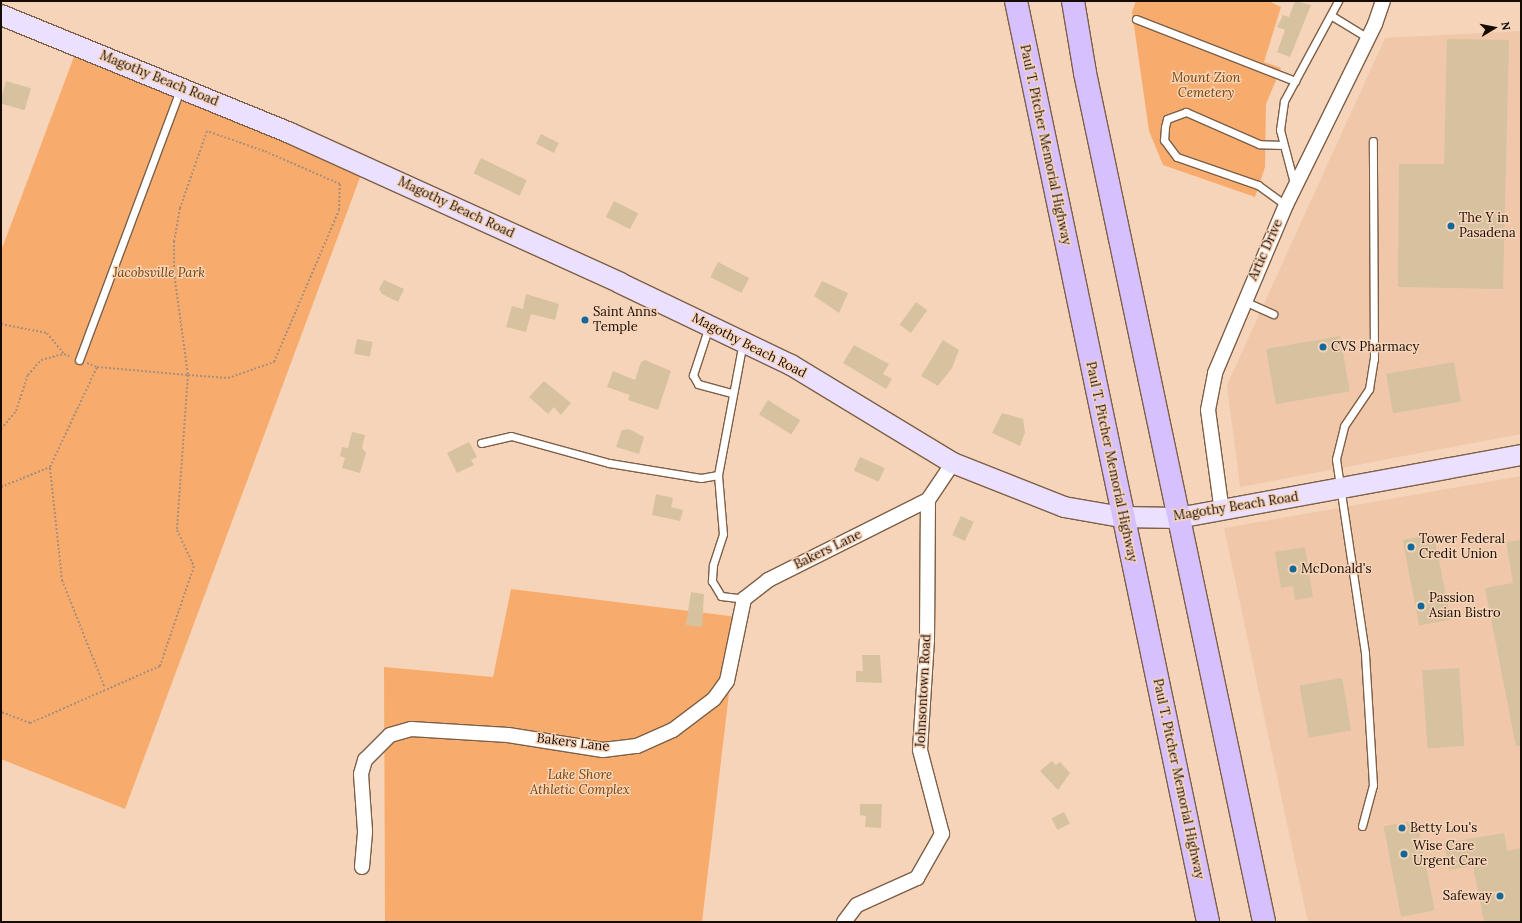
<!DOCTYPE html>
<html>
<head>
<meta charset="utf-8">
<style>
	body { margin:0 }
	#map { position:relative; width:1522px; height:923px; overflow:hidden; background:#f6d4b9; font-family:Lora,serif }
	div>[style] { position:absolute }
	.built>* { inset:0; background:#f0c7a8 }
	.green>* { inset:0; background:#f7ac6d }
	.building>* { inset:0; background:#d7c29f; transform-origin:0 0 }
	.path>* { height:2px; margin-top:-1px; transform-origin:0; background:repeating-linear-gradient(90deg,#a98f7b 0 2px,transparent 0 4px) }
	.roads { filter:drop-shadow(1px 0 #7d5f47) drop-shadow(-1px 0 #7d5f47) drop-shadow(0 1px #7d5f47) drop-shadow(0 -1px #7d5f47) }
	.lane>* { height:7px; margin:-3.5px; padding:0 3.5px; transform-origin:3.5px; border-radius:3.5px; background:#fff }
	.street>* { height:14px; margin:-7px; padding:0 7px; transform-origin:7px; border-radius:7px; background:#fff }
	.secondary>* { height:20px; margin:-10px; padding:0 10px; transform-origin:10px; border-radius:10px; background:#ebe0fe }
	.primary>* { height:22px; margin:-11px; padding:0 11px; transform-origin:11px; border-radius:11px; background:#d7c0fe }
	.dots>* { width:11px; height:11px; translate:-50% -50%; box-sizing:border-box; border:2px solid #f6d4b9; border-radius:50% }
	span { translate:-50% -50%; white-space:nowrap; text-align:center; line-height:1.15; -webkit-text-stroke:3px #f6d4b9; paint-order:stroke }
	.street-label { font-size:13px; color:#160b03 }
	.park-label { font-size:13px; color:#7a4100; font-style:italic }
	.poi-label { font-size:13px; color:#160b03 }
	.left { translate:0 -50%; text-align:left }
	.right { translate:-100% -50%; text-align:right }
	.frame { position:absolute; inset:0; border:2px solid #160b03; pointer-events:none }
	.north { position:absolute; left:1474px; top:8px; width:40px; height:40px; -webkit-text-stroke:3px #f6d4b9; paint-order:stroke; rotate:80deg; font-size:11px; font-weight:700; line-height:16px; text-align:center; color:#160b03 }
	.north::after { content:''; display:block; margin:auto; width:14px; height:18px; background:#160b03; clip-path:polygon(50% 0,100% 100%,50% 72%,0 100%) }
</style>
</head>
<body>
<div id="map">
	<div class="built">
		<div style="clip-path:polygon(1521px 31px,1521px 434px,1240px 487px,1227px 385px,1385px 38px)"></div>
		<div style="clip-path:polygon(1521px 476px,1521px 922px,1308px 922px,1224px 528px)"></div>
	</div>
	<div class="green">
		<div style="clip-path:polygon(1136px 1px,1269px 1px,1281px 7px,1264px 62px,1281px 68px,1266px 104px,1265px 167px,1255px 197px,1163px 165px,1149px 131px,1132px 12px)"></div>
		<div style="clip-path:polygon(75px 54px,362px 172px,125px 809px,1px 759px,1px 251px)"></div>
		<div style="clip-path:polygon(511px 589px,738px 617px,702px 922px,385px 922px,384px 667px,493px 677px)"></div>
	</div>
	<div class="building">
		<div style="clip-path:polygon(1295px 1px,1311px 5px,1290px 57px,1277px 52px,1285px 30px,1277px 27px,1283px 15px,1289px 17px)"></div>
		<div style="clip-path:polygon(1447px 39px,1509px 40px,1503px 289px,1398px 287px,1399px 164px,1444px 164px)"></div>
		<div style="left:6px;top:81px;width:26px;height:23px;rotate:16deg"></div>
		<div style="left:541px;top:134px;width:20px;height:11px;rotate:27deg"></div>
		<div style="left:481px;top:158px;width:51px;height:17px;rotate:26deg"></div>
		<div style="left:614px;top:201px;width:27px;height:18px;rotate:27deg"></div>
		<div style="left:718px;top:262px;width:35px;height:17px;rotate:27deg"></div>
		<div style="clip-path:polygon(384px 280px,404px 289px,398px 302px,382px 294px,379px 289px)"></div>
		<div style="clip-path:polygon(822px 281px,848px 293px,839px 313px,814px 296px)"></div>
		<div style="clip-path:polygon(526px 294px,559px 304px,555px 320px,531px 314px,526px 332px,506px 327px,512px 306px,523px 309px)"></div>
		<div style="left:916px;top:302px;width:14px;height:28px;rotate:36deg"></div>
		<div style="left:1340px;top:336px;width:56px;height:75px;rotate:80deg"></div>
		<div style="left:357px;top:339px;width:16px;height:15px;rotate:11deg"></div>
		<div style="clip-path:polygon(943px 340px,959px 350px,952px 368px,938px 386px,921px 376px)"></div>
		<div style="clip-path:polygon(854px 345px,889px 364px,883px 374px,892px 379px,886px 389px,843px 363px)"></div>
		<div style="clip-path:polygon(645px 360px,671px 371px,658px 410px,628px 400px,630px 395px,607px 387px,613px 371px,635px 380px,641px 362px)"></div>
		<div style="left:1454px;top:362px;width:40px;height:69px;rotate:80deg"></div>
		<div style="clip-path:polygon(544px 381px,571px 403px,561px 415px,554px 407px,548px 414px,529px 397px)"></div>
		<div style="left:768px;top:400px;width:38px;height:17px;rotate:32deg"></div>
		<div style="clip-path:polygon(1002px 413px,1023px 419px,1025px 432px,1020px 446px,992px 433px)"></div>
		<div style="clip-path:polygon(629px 429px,644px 437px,639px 454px,616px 447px,622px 430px)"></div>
		<div style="clip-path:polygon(352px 432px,365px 435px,362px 448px,366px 453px,360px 473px,342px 468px,345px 458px,340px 456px,342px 447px,348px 448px)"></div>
		<div style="clip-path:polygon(469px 442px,477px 457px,471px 460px,474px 465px,457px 473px,447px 453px)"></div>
		<div style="left:860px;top:457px;width:27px;height:15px;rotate:24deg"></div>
		<div style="clip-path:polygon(656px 494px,673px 498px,671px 507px,683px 510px,680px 521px,652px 515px)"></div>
		<div style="left:961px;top:516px;width:14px;height:21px;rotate:25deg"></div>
		<div style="left:1434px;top:534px;width:87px;height:32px;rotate:79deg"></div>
		<div style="clip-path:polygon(1521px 540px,1521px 746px,1516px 746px,1485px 588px,1513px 583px,1506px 542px)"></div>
		<div style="clip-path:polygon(1305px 547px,1313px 597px,1295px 600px,1293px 586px,1281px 588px,1275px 552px)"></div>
		<div style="clip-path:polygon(691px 592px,704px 594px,702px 627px,686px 625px)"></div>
		<div style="clip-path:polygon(862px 655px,880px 655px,882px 683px,856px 682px,856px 671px,863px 671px)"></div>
		<div style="left:1459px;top:668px;width:78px;height:37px;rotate:86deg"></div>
		<div style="left:1342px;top:678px;width:53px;height:43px;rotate:80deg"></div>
		<div style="clip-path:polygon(1052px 761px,1056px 765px,1060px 762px,1070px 773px,1058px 790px,1040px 771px)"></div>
		<div style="clip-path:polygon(860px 804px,882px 804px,881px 828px,865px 827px,866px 816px,860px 815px)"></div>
		<div style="left:1064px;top:812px;width:13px;height:14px;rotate:63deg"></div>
		<div style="left:1417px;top:820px;width:92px;height:34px;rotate:79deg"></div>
		<div style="clip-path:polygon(1504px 833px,1507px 851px,1521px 848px,1521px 922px,1484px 922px,1473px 866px,1449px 870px,1444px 843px)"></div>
	</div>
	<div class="path">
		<div style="left:1px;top:324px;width:47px;rotate:11.1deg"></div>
		<div style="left:47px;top:333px;width:27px;rotate:51deg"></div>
		<div style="left:64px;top:354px;width:8px;rotate:23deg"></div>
		<div style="left:87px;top:363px;width:11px;rotate:22deg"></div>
		<div style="left:1px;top:429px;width:23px;rotate:-50deg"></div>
		<div style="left:16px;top:411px;width:38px;rotate:-72deg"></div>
		<div style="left:28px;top:375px;width:20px;rotate:-49deg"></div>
		<div style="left:41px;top:360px;width:24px;rotate:-15deg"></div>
		<div style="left:50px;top:468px;width:113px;rotate:83.9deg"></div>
		<div style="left:62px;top:580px;width:116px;rotate:68.3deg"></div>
		<div style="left:1px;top:487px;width:53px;rotate:-22.2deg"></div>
		<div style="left:50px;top:467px;width:110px;rotate:-64.8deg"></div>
		<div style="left:97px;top:367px;width:91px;rotate:5deg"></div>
		<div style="left:188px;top:375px;width:40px;rotate:4.3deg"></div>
		<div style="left:228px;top:378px;width:49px;rotate:-19.2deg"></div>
		<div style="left:274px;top:362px;width:165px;rotate:-66.8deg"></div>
		<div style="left:339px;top:210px;width:26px;rotate:-88deg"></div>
		<div style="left:340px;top:184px;width:83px;rotate:-156.5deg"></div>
		<div style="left:264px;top:151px;width:60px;rotate:-160.7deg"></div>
		<div style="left:207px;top:131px;width:82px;rotate:109.3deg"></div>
		<div style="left:180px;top:208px;width:34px;rotate:100deg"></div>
		<div style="left:174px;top:241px;width:32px;rotate:90deg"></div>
		<div style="left:174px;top:273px;width:103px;rotate:82.2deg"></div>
		<div style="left:188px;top:375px;width:155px;rotate:94.1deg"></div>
		<div style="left:177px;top:530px;width:40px;rotate:65deg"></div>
		<div style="left:194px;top:566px;width:106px;rotate:108.8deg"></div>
		<div style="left:160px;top:666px;width:142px;rotate:156.3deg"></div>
		<div style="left:30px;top:723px;width:31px;rotate:-159deg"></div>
	</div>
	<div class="roads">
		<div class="lane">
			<div style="left:1332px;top:16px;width:42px;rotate:31.4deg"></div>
			<div style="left:1136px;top:19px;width:171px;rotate:21.3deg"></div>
			<div style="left:1283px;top:145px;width:24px;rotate:-178deg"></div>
			<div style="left:1259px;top:144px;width:80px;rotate:-156.3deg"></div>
			<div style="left:1186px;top:112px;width:20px;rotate:160deg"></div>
			<div style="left:1167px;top:119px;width:8px;rotate:104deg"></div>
			<div style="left:1165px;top:127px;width:13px;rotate:94deg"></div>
			<div style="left:1164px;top:140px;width:21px;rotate:53deg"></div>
			<div style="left:1177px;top:157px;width:86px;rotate:19.1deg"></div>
			<div style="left:1258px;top:185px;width:34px;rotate:36deg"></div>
			<div style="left:1295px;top:187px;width:59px;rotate:-104.7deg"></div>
			<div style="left:1280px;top:130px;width:29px;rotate:-82deg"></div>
			<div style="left:1284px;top:101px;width:114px;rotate:-61.6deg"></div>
			<div style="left:1244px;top:301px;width:32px;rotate:24deg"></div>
			<div style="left:709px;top:326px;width:52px;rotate:108.1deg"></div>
			<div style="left:693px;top:375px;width:10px;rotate:61deg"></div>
			<div style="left:698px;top:384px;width:35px;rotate:15deg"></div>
			<div style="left:79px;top:360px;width:288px;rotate:-69.5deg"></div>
			<div style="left:481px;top:443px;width:31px;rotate:-13deg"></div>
			<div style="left:511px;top:436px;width:102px;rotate:15.4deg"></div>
			<div style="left:609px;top:463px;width:93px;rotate:9.3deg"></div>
			<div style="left:701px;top:478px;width:17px;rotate:-10deg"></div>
			<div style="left:718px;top:475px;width:135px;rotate:-79.4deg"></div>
			<div style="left:718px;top:475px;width:59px;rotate:85.2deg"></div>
			<div style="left:723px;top:534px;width:33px;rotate:108deg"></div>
			<div style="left:713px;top:565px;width:16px;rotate:94deg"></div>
			<div style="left:712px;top:581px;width:17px;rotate:59deg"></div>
			<div style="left:721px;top:596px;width:23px;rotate:7deg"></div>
			<div style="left:1362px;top:826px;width:42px;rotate:-75deg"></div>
			<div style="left:1373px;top:785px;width:132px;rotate:-93.5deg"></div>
			<div style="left:1365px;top:653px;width:196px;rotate:-98.5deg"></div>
			<div style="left:1336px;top:459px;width:34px;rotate:-76deg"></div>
			<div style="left:1344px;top:426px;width:45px;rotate:-56deg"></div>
			<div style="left:1369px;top:389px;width:30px;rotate:-81deg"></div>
			<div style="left:1374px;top:359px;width:218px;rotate:-90.3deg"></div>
		</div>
		<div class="street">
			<div style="left:1222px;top:512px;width:103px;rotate:-97.8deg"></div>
			<div style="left:1208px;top:410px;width:38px;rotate:-79deg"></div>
			<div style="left:1215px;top:373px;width:182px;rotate:-67.1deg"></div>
			<div style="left:1286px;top:205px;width:202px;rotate:-63.8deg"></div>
			<div style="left:1375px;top:24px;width:24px;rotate:-71deg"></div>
			<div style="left:362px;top:867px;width:36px;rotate:-85deg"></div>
			<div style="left:365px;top:831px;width:57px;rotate:-94deg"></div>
			<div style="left:361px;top:774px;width:15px;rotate:-74deg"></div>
			<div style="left:365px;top:760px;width:35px;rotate:-45deg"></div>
			<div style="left:390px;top:735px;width:22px;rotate:-16deg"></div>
			<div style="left:411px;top:729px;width:97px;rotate:3.5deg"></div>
			<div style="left:508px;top:735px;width:96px;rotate:9deg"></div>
			<div style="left:603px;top:750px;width:34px;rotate:-7deg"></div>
			<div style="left:637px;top:746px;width:39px;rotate:-24deg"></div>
			<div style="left:673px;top:730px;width:51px;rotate:-37.1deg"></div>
			<div style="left:714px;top:699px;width:22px;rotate:-54deg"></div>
			<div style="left:727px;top:681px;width:84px;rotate:-78.3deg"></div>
			<div style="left:744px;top:599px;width:31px;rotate:-38deg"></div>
			<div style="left:768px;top:580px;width:179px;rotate:-26.6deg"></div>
			<div style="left:844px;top:922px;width:21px;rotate:-53deg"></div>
			<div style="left:857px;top:905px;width:66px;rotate:-24.2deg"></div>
			<div style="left:917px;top:878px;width:51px;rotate:-60.4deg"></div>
			<div style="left:942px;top:834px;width:87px;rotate:-104.7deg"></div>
			<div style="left:920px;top:750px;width:110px;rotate:-86.4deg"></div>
			<div style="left:927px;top:640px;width:140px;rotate:-89.6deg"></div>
			<div style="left:928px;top:500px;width:45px;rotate:-56deg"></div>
		</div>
		<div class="secondary">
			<div style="left:1px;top:15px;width:312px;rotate:22.2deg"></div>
			<div style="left:290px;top:133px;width:362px;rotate:24.4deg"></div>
			<div style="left:620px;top:283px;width:190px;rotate:25.6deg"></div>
			<div style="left:791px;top:365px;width:189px;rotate:31.2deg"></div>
			<div style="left:953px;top:463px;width:119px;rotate:21.6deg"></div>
			<div style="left:1064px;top:507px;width:59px;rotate:9.8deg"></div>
			<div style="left:1122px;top:517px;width:56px;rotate:1deg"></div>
			<div style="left:1178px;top:518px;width:349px;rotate:-10.4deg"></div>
		</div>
		<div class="primary">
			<div style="left:1016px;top:1px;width:941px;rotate:78.22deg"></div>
			<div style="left:1073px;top:1px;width:73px;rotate:80.5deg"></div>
			<div style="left:1085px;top:73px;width:868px;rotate:78.09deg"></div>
		</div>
	</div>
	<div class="dots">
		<div style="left:1451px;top:226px;background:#116999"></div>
		<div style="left:585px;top:320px;background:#116999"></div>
		<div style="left:1323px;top:347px;background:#116999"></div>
		<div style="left:1411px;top:547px;background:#116999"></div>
		<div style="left:1293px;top:569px;background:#116999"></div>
		<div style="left:1421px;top:606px;background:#116999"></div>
		<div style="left:1402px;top:828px;background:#116999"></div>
		<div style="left:1404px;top:854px;background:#116999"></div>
		<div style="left:1500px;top:896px;background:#116999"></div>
	</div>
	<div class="street-label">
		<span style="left:159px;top:79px;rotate:22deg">Magothy Beach Road</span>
		<span style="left:1045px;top:145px;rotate:78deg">Paul T. Pitcher Memorial Highway</span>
		<span style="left:456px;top:208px;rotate:25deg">Magothy Beach Road</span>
		<span style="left:1266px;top:250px;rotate:-66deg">Artic Drive</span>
		<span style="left:749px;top:346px;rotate:27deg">Magothy Beach Road</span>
		<span style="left:1111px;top:462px;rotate:78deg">Paul T. Pitcher Memorial Highway</span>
		<span style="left:1236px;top:507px;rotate:-9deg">Magothy Beach Road</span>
		<span style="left:828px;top:550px;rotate:-26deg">Bakers Lane</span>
		<span style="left:924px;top:691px;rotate:-87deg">Johnsontown Road</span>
		<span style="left:573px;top:743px;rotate:7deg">Bakers Lane</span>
		<span style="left:1178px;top:779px;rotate:78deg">Paul T. Pitcher Memorial Highway</span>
	</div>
	<div class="park-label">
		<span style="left:1206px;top:86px">Mount Zion<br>Cemetery</span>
		<span style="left:159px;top:273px">Jacobsville Park</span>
		<span style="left:580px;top:783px">Lake Shore<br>Athletic Complex</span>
	</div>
	<div class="poi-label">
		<span class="left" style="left:1459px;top:226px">The Y in<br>Pasadena</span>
		<span class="left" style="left:593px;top:320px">Saint Anns<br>Temple</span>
		<span class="left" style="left:1331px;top:347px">CVS Pharmacy</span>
		<span class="left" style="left:1419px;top:547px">Tower Federal<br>Credit Union</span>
		<span class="left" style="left:1301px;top:569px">McDonald's</span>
		<span class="left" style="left:1429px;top:606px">Passion<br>Asian Bistro</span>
		<span class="left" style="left:1410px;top:828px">Betty Lou's</span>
		<span class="left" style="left:1413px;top:854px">Wise Care<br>Urgent Care</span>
		<span class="right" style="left:1492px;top:896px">Safeway</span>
	</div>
	<div class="frame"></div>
	<div class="north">N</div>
</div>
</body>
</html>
